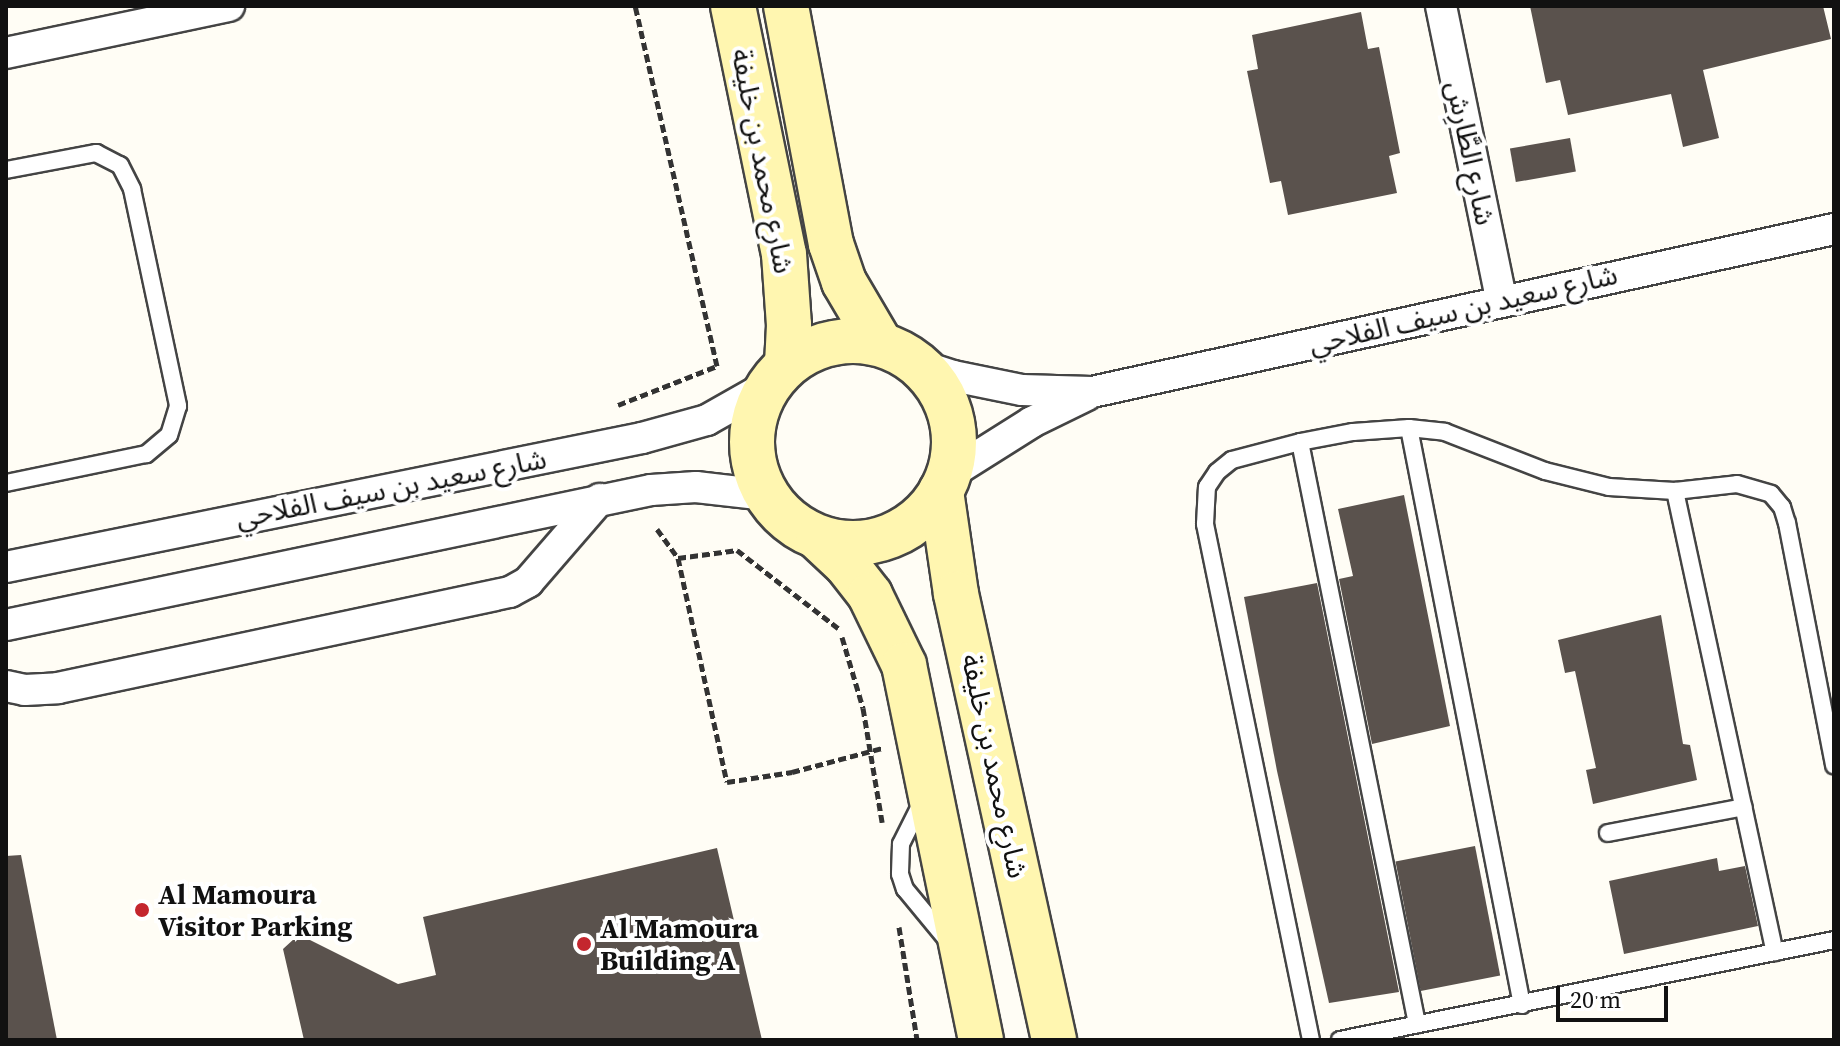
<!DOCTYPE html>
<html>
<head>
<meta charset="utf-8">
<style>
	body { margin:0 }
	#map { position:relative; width:1840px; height:1046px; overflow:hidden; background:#fffdf5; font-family:"Source Serif 4","Noto Sans Arabic",serif }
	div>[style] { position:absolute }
	.building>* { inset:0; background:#5a524d; transform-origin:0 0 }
	.path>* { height:5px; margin-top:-2.5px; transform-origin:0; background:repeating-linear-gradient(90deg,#333 0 8px,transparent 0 12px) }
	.roads { filter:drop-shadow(2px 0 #444) drop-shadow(-2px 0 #444) drop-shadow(0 2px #444) drop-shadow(0 -2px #444) }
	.lane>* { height:16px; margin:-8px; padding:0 8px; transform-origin:8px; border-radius:8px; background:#fff }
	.street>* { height:30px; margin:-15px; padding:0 15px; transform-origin:15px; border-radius:15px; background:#fff }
	.secondary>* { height:44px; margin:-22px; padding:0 22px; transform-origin:22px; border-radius:22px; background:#fff6b0 }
	.secondary>.ring { margin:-22px; padding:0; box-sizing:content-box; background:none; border:44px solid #fff6b0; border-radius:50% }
	.dots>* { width:22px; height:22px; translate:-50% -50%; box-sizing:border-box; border:4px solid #fff; border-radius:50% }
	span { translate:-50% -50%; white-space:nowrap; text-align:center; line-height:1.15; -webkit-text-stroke:8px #fff; paint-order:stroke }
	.street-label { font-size:28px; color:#111 }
	.poi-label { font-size:28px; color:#111; font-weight:700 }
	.left { translate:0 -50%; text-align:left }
	.frame { position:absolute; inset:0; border:8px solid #111; pointer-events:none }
	.scale { position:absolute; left:1556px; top:986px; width:112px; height:36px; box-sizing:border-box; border:4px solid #111; border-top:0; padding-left:10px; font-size:24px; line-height:28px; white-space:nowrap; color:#111; -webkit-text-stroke:6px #fff; paint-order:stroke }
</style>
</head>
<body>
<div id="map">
	<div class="building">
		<div style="clip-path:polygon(1530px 6px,1823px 6px,1831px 39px,1703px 70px,1719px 138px,1683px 147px,1671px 94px,1568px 115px,1560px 80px,1546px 83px)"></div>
		<div style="clip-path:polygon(1361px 12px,1368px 49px,1379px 47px,1400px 153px,1389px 156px,1397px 193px,1288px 215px,1281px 181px,1270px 183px,1247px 71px,1258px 69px,1252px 35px)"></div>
		<div style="left:1570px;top:138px;width:34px;height:61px;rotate:80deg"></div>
		<div style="clip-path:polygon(1404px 495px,1450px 726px,1372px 744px,1339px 579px,1353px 576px,1338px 509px)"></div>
		<div style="clip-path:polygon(1317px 583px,1399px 992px,1329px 1003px,1277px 771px,1244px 597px)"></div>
		<div style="clip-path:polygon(1661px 615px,1683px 744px,1690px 745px,1697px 780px,1593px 804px,1586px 770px,1596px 768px,1575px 671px,1565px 673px,1558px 640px)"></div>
		<div style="left:1475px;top:846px;width:132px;height:81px;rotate:79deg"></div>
		<div style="clip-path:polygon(717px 848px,762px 1040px,304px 1040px,283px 949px,295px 938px,308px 939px,398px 984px,436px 975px,423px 917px)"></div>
		<div style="clip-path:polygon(21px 855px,57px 1040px,6px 1040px,6px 856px)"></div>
		<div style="clip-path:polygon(1717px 858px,1719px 871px,1745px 866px,1758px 926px,1624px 954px,1609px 881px)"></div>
	</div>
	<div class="path">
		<div style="left:618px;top:405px;width:106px;rotate:-21.5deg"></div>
		<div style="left:717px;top:366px;width:369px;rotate:-102.8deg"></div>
		<div style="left:657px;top:529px;width:36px;rotate:54deg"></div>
		<div style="left:678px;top:558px;width:229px;rotate:77.7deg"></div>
		<div style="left:727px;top:782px;width:66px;rotate:-8.7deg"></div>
		<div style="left:792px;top:772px;width:93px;rotate:-14.9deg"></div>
		<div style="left:678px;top:558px;width:60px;rotate:-7.7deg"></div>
		<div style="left:737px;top:550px;width:128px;rotate:37.7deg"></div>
		<div style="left:842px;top:637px;width:74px;rotate:73.5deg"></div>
		<div style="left:863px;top:708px;width:116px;rotate:80.5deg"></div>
		<div style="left:899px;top:927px;width:114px;rotate:80.9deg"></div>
	</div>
	<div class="roads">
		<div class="lane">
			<div style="left:6px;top:170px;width:92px;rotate:-10.7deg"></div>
			<div style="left:96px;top:153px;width:27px;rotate:27deg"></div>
			<div style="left:120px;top:165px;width:27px;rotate:63deg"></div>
			<div style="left:132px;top:189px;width:222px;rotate:78deg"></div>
			<div style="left:178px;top:406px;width:30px;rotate:107deg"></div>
			<div style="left:169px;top:435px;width:30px;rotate:140deg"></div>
			<div style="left:146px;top:454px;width:143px;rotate:168.3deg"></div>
			<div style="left:1409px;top:428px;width:588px;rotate:78.92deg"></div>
			<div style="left:1300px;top:442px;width:594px;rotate:78.63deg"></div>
			<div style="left:1675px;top:491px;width:472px;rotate:77.8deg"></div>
			<div style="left:922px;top:802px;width:47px;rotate:116.6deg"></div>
			<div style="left:901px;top:844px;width:30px;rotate:92deg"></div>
			<div style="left:900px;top:874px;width:16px;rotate:72deg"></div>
			<div style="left:905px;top:889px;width:67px;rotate:50.4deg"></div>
			<div style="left:1608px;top:833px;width:138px;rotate:-10.8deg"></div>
			<div style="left:1311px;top:1040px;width:527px;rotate:-101.61deg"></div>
			<div style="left:1205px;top:524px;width:37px;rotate:-87deg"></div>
			<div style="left:1207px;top:487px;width:18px;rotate:-56deg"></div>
			<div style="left:1217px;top:472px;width:19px;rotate:-39deg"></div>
			<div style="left:1232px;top:460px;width:70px;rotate:-14.8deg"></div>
			<div style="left:1300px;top:442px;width:54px;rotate:-10.7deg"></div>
			<div style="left:1353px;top:432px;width:56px;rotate:-4.1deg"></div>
			<div style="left:1409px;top:428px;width:36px;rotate:6deg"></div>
			<div style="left:1445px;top:432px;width:107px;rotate:21.3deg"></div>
			<div style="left:1545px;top:471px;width:66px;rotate:14deg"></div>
			<div style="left:1609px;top:487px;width:66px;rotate:3.5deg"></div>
			<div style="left:1675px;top:491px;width:62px;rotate:-6.4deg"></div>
			<div style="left:1737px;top:484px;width:35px;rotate:16deg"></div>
			<div style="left:1771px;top:494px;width:17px;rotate:50deg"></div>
			<div style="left:1782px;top:507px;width:17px;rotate:73deg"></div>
			<div style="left:1787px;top:523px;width:247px;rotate:79deg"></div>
			<div style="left:1340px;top:1040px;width:504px;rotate:-11.44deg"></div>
		</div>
		<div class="street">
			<div style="left:1441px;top:6px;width:299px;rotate:78.4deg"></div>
			<div style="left:6px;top:53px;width:228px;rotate:-11.9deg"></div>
			<div style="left:919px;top:365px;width:36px;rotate:18deg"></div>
			<div style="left:953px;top:376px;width:70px;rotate:11.5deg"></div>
			<div style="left:1022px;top:390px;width:70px;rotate:1.6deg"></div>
			<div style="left:1092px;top:392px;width:760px;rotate:-12.39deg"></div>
			<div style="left:948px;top:475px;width:99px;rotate:-32.2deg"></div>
			<div style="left:1032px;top:422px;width:61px;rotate:-26.1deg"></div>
			<div style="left:6px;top:567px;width:649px;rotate:-11.47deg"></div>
			<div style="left:642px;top:438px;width:67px;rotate:-15.5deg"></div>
			<div style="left:707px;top:420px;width:69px;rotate:-29.5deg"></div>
			<div style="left:6px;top:625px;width:659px;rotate:-11.82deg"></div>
			<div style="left:651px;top:490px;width:45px;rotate:-3.8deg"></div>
			<div style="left:696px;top:487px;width:69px;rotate:6.6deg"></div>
			<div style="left:6px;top:686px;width:19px;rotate:12deg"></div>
			<div style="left:25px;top:690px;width:33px;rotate:-3deg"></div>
			<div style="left:58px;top:688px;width:462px;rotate:-12deg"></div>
			<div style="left:510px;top:592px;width:21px;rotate:-29deg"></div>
			<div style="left:528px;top:582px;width:110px;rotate:-49.1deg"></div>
		</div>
		<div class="secondary">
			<div style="left:733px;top:6px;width:253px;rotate:78.4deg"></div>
			<div style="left:784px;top:254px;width:71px;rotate:86deg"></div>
			<div style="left:789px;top:325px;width:40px;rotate:92.9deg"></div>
			<div style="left:786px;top:6px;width:242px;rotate:79.3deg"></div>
			<div style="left:831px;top:244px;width:40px;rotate:71.1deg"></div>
			<div style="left:844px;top:282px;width:71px;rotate:59.5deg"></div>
			<div class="ring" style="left:752px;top:341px;width:158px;height:158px"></div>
			<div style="left:941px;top:491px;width:104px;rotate:81.7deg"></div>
			<div style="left:956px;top:594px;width:457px;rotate:77.6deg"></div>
			<div style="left:818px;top:538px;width:38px;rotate:43deg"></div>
			<div style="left:846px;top:564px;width:39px;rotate:52deg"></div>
			<div style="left:870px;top:595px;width:78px;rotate:64.1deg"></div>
			<div style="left:904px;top:665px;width:383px;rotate:78.4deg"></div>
		</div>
	</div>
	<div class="dots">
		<div style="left:142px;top:910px;background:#c4262e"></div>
		<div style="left:584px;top:944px;background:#c4262e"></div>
	</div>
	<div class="street-label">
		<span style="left:1471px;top:153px;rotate:78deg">شارع الطَّارِش</span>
		<span style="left:763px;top:161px;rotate:79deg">شارع محمد بن خليفة</span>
		<span style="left:1463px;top:309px;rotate:-13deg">شارع سعيد بن سيف الفلاحي</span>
		<span style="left:391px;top:488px;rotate:-11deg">شارع سعيد بن سيف الفلاحي</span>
		<span style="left:995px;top:766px;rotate:78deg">شارع محمد بن خليفة</span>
	</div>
	<div class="poi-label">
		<span class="left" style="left:158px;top:910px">Al Mamoura<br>Visitor Parking</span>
		<span class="left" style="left:600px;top:944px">Al Mamoura<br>Building A</span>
	</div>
	<div class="frame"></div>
	<div class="scale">20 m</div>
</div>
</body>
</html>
